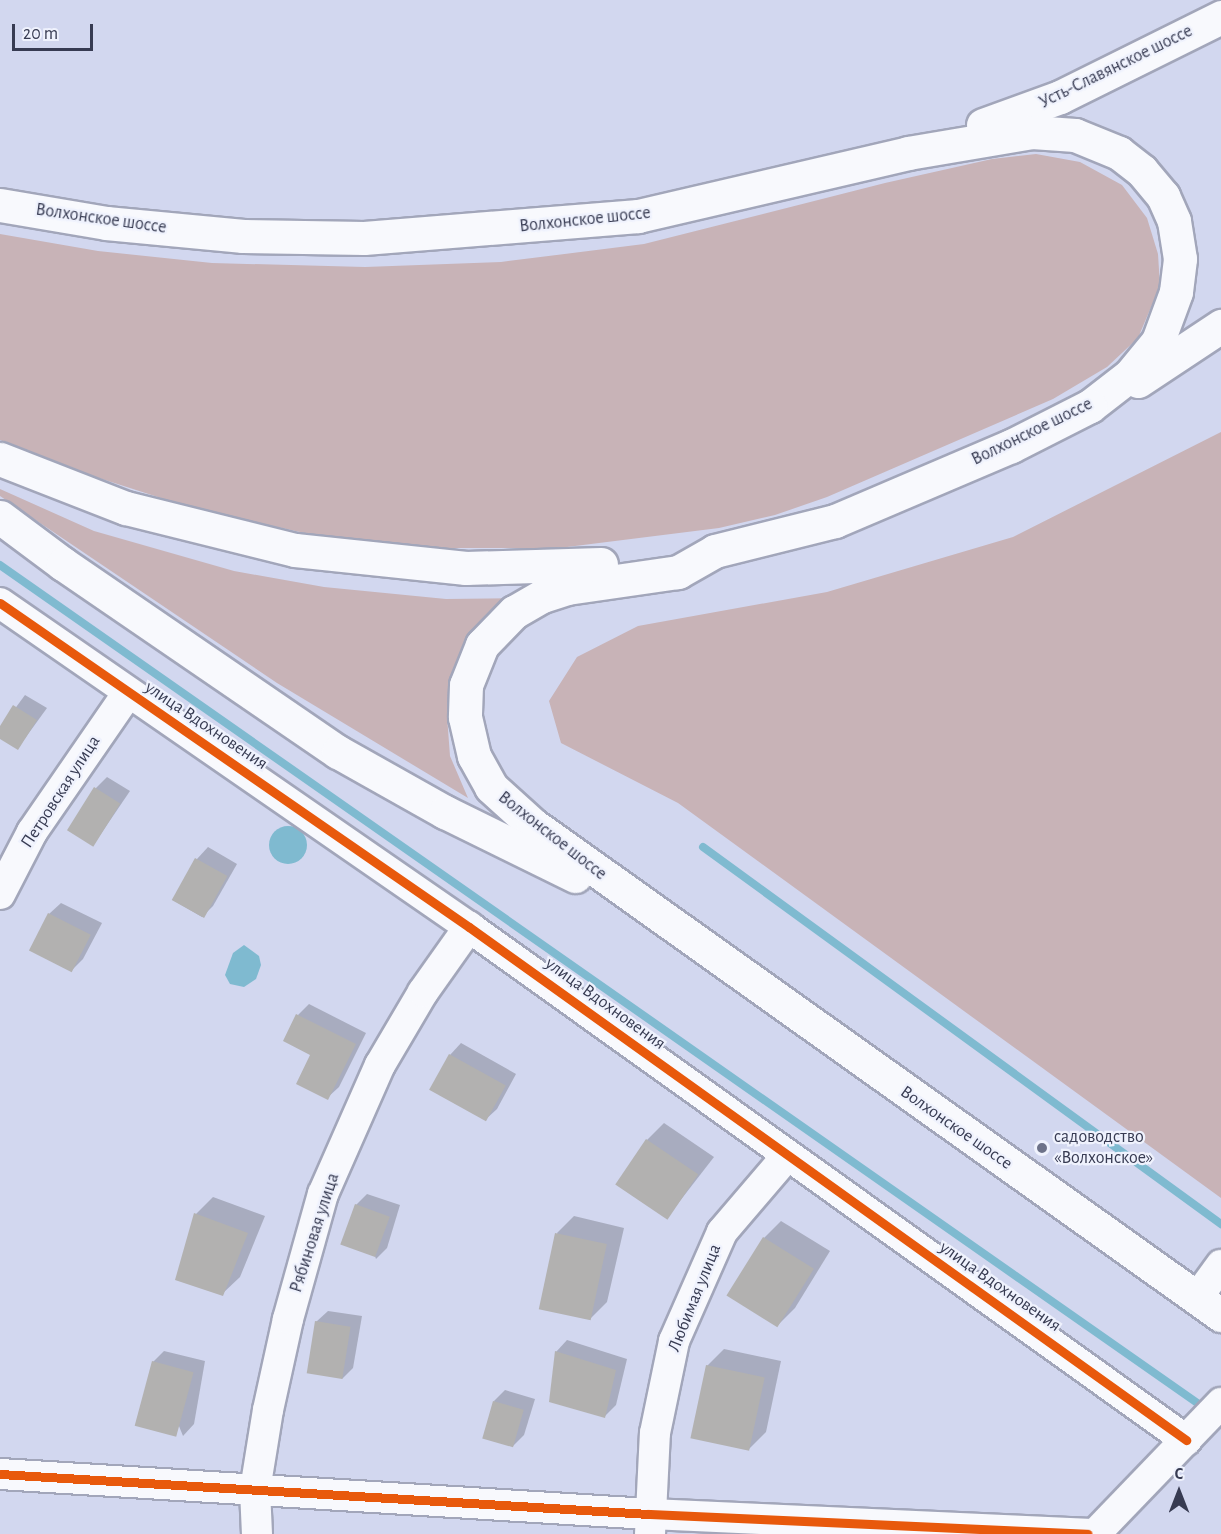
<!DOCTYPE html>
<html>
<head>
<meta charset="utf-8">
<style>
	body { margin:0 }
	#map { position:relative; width:1221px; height:1534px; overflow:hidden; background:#d2d7ef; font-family:"Alegreya Sans",sans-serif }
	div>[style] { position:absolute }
	.green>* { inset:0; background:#c8b3b7 }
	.water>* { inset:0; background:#7fbad0 }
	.round { border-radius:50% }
	.shadow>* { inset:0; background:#0003 }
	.stream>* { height:8px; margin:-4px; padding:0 4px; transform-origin:4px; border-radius:4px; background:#7fbad0 }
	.building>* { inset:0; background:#b2b1b0; transform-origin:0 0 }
	.roads { filter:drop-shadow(2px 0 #a2a6ba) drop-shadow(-2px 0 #a2a6ba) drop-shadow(0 2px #a2a6ba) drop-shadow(0 -2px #a2a6ba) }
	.street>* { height:30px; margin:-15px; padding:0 15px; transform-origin:15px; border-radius:15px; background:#f8f9fd }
	.secondary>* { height:33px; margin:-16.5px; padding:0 16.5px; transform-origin:16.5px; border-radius:16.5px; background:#f8f9fd }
	.cycleway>* { height:9px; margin:-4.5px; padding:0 4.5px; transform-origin:4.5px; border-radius:4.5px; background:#e8590c }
	.dots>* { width:16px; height:16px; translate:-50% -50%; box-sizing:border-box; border:3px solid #eff2fd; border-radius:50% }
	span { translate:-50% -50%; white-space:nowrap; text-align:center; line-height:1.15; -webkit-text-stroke:4.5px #eff2fd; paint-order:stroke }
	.street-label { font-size:18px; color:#373b52 }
	.poi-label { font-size:18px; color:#373b52 }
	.left { translate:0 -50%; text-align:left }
	.north { position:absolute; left:1149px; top:1462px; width:60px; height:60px; -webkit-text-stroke:4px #eff2fd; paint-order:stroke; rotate:0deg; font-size:16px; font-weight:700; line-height:24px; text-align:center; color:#373b52 }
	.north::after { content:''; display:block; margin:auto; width:21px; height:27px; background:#373b52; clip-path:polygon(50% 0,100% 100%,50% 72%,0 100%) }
	.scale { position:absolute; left:12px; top:24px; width:81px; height:27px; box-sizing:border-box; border:3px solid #373b52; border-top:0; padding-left:8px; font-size:18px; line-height:21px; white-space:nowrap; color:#373b52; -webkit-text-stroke:4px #eff2fd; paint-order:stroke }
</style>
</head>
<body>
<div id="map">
	<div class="green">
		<div style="clip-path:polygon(1036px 154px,1080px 162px,1122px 185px,1147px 218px,1158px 254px,1160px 286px,1138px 338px,1107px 367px,1053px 399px,827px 497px,775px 515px,719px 528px,559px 548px,438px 548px,318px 536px,192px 508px,74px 470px,0 440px,0 234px,98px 251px,212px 263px,365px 267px,501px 262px,644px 244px,885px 183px,992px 159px)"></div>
		<div style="clip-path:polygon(1221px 432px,1221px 1198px,678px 803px,561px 743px,549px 701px,577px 657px,638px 626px,827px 592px,1013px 537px)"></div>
		<div style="clip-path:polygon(0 489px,94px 531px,234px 571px,324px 587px,446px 599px,524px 598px,454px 679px,447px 716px,450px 756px,468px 798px,277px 683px,0 496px)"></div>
	</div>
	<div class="water">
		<div class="round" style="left:269px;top:826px;width:38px;height:38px"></div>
		<div style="clip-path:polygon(244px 945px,259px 956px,261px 965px,256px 979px,244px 987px,230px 984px,225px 975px,233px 953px)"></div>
	</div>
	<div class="shadow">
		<div style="clip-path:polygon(25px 695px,47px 708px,18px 748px,0 737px,0 729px)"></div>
		<div style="clip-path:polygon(107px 777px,130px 791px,94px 844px,96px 788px)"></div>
		<div style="clip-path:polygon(208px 847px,237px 864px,213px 906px,202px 917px,173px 900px,197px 859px)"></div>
		<div style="clip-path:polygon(61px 903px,102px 923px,83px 959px,72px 970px,49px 914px)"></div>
		<div style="clip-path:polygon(309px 1004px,366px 1033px,339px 1087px,327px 1098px,298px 1015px)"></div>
		<div style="clip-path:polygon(461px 1043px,516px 1074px,497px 1109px,485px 1120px,450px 1055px)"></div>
		<div style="clip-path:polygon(664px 1123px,714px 1157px,669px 1215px,647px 1140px)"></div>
		<div style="clip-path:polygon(367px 1194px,400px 1205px,387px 1248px,376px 1259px,356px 1205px)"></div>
		<div style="clip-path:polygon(213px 1197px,265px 1216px,240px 1277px,222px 1294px,196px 1214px)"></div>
		<div style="clip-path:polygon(574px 1216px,624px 1228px,607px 1302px,590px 1319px,557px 1233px)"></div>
		<div style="clip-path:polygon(781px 1221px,830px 1251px,795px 1308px,778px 1325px,764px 1238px)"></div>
		<div style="clip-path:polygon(328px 1311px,362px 1316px,353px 1368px,342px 1379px,316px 1322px)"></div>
		<div style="clip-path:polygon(567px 1340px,627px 1359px,616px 1405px,605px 1416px,556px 1352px)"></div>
		<div style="clip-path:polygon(724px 1349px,781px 1361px,766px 1432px,749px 1449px,707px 1366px)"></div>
		<div style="clip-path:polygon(164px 1351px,205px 1361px,194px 1424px,183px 1436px,153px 1362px)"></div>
		<div style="clip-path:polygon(505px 1390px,535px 1399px,524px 1435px,513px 1446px,494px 1401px)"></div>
	</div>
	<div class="stream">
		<div style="left:0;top:565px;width:1465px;rotate:34.99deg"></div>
		<div style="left:703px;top:847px;width:641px;rotate:36.05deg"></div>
	</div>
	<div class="building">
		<div style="clip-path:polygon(13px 705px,37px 720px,18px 750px,0 739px,0 726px)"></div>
		<div style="left:94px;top:787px;width:31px;height:51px;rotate:32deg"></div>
		<div style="left:195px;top:858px;width:37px;height:48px;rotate:29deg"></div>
		<div style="left:48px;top:913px;width:48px;height:42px;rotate:27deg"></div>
		<div style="clip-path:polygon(296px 1014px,356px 1044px,328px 1100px,296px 1084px,310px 1055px,283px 1041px)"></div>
		<div style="left:449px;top:1054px;width:65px;height:41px;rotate:29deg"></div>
		<div style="left:646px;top:1139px;width:63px;height:55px;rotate:34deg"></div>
		<div style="left:355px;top:1204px;width:37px;height:43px;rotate:20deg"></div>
		<div style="clip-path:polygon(194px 1213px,248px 1233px,223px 1296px,175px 1280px)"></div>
		<div style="left:555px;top:1233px;width:53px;height:78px;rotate:12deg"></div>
		<div style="left:763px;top:1237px;width:60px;height:69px;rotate:32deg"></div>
		<div style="left:315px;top:1321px;width:36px;height:53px;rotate:9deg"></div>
		<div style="clip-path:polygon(555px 1351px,616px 1370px,605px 1418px,549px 1402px)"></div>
		<div style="left:152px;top:1361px;width:43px;height:67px;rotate:15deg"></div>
		<div style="left:706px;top:1365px;width:60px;height:75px;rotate:12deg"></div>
		<div style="left:493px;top:1401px;width:32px;height:39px;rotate:16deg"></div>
	</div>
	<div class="roads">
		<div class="street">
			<div style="left:0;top:603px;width:570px;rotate:34.64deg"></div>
			<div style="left:469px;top:927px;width:882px;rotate:35.58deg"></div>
			<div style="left:0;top:894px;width:70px;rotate:-62.7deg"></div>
			<div style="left:32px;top:832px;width:169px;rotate:-55.4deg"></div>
			<div style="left:1197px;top:1298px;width:41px;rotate:-54deg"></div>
			<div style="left:0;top:1474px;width:650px;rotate:3.53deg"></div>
			<div style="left:649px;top:1514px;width:439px;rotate:2.6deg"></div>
			<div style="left:257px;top:1534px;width:44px;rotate:-92.6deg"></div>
			<div style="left:255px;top:1490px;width:81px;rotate:-80.8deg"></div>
			<div style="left:268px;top:1410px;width:93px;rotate:-77.6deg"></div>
			<div style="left:288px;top:1319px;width:130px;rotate:-74.4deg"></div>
			<div style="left:323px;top:1194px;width:141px;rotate:-66.2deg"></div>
			<div style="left:380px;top:1065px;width:85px;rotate:-59.5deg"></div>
			<div style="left:423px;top:992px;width:80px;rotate:-54.7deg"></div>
			<div style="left:650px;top:1534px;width:101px;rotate:-87.2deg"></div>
			<div style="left:655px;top:1433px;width:94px;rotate:-78.3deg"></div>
			<div style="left:674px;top:1341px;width:119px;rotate:-66.2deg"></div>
			<div style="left:722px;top:1232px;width:100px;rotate:-49.5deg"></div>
			<div style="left:1095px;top:1534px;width:182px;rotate:-46.1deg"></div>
		</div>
		<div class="secondary">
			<div style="left:983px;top:125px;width:82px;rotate:-20deg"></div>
			<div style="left:1060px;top:97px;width:180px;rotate:-26.4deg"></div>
			<div style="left:0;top:205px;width:108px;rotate:9.6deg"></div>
			<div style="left:106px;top:223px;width:138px;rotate:5.4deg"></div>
			<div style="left:243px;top:236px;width:121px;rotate:0.9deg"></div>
			<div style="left:364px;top:238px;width:275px;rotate:-4.6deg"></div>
			<div style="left:638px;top:216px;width:277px;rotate:-13.1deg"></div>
			<div style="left:908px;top:153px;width:126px;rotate:-9.6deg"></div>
			<div style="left:1032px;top:132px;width:43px;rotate:4deg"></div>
			<div style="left:1075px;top:135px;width:48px;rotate:22.2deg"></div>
			<div style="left:1119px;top:153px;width:29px;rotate:38deg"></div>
			<div style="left:1142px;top:171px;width:33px;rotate:50deg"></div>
			<div style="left:1163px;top:196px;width:27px;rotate:66deg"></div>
			<div style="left:1174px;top:221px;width:38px;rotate:81deg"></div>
			<div style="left:1180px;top:259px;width:33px;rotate:97deg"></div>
			<div style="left:1176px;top:292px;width:52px;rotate:110.2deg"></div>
			<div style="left:1158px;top:341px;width:44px;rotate:129.5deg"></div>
			<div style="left:1130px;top:375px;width:51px;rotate:142.2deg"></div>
			<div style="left:1090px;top:406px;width:89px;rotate:153.1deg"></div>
			<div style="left:1011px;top:446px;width:191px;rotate:156.9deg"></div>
			<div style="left:835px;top:521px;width:124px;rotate:166deg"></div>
			<div style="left:715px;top:551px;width:43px;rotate:150.4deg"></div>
			<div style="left:678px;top:572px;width:112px;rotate:171.8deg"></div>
			<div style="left:567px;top:588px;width:26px;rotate:162deg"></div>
			<div style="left:542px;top:596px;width:32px;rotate:150deg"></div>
			<div style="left:514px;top:612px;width:46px;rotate:134.1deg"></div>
			<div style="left:482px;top:645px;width:43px;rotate:111.8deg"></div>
			<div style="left:466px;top:685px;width:32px;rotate:92deg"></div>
			<div style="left:465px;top:717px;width:40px;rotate:77deg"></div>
			<div style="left:474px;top:756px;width:35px;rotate:61deg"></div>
			<div style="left:491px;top:787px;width:57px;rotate:42.1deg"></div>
			<div style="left:533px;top:825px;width:845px;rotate:35.46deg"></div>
			<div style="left:1138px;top:381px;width:100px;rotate:-33.5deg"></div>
			<div style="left:0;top:459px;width:135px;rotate:21.3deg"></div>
			<div style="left:126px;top:508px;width:174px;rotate:14deg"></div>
			<div style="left:295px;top:550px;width:172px;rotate:6deg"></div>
			<div style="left:466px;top:568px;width:135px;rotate:-1.7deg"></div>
			<div style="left:0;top:517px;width:79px;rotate:36.7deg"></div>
			<div style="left:63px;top:564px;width:333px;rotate:34.4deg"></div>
			<div style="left:338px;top:752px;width:123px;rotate:29.3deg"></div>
			<div style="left:445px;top:812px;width:145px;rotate:26.2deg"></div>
		</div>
	</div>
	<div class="cycleway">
		<div style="left:0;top:603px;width:570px;rotate:34.64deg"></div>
		<div style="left:469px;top:927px;width:882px;rotate:35.58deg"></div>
		<div style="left:0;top:1474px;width:650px;rotate:3.53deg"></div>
		<div style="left:649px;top:1514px;width:439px;rotate:2.6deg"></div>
	</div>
	<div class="dots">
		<div style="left:1042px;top:1148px;background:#6d7289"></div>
	</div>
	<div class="street-label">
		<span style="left:1116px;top:67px;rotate:-26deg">Усть-Славянское шоссе</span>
		<span style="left:101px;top:219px;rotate:8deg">Волхонское шоссе</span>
		<span style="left:585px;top:220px;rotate:-6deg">Волхонское шоссе</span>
		<span style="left:1032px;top:432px;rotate:-26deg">Волхонское шоссе</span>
		<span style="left:206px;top:726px;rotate:34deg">улица Вдохновения</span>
		<span style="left:61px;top:792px;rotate:-57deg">Петровская улица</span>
		<span style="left:552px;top:836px;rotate:38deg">Волхонское шоссе</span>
		<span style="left:605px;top:1004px;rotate:36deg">улица Вдохновения</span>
		<span style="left:956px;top:1128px;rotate:35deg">Волхонское шоссе</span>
		<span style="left:315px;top:1233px;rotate:-72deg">Рябиновая улица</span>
		<span style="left:1000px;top:1287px;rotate:35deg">улица Вдохновения</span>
		<span style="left:695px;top:1298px;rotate:-68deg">Любимая улица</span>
	</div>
	<div class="poi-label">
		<span class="left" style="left:1054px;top:1148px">садоводство<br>«Волхонское»</span>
	</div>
	<div class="north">С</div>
	<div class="scale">20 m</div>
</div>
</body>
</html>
